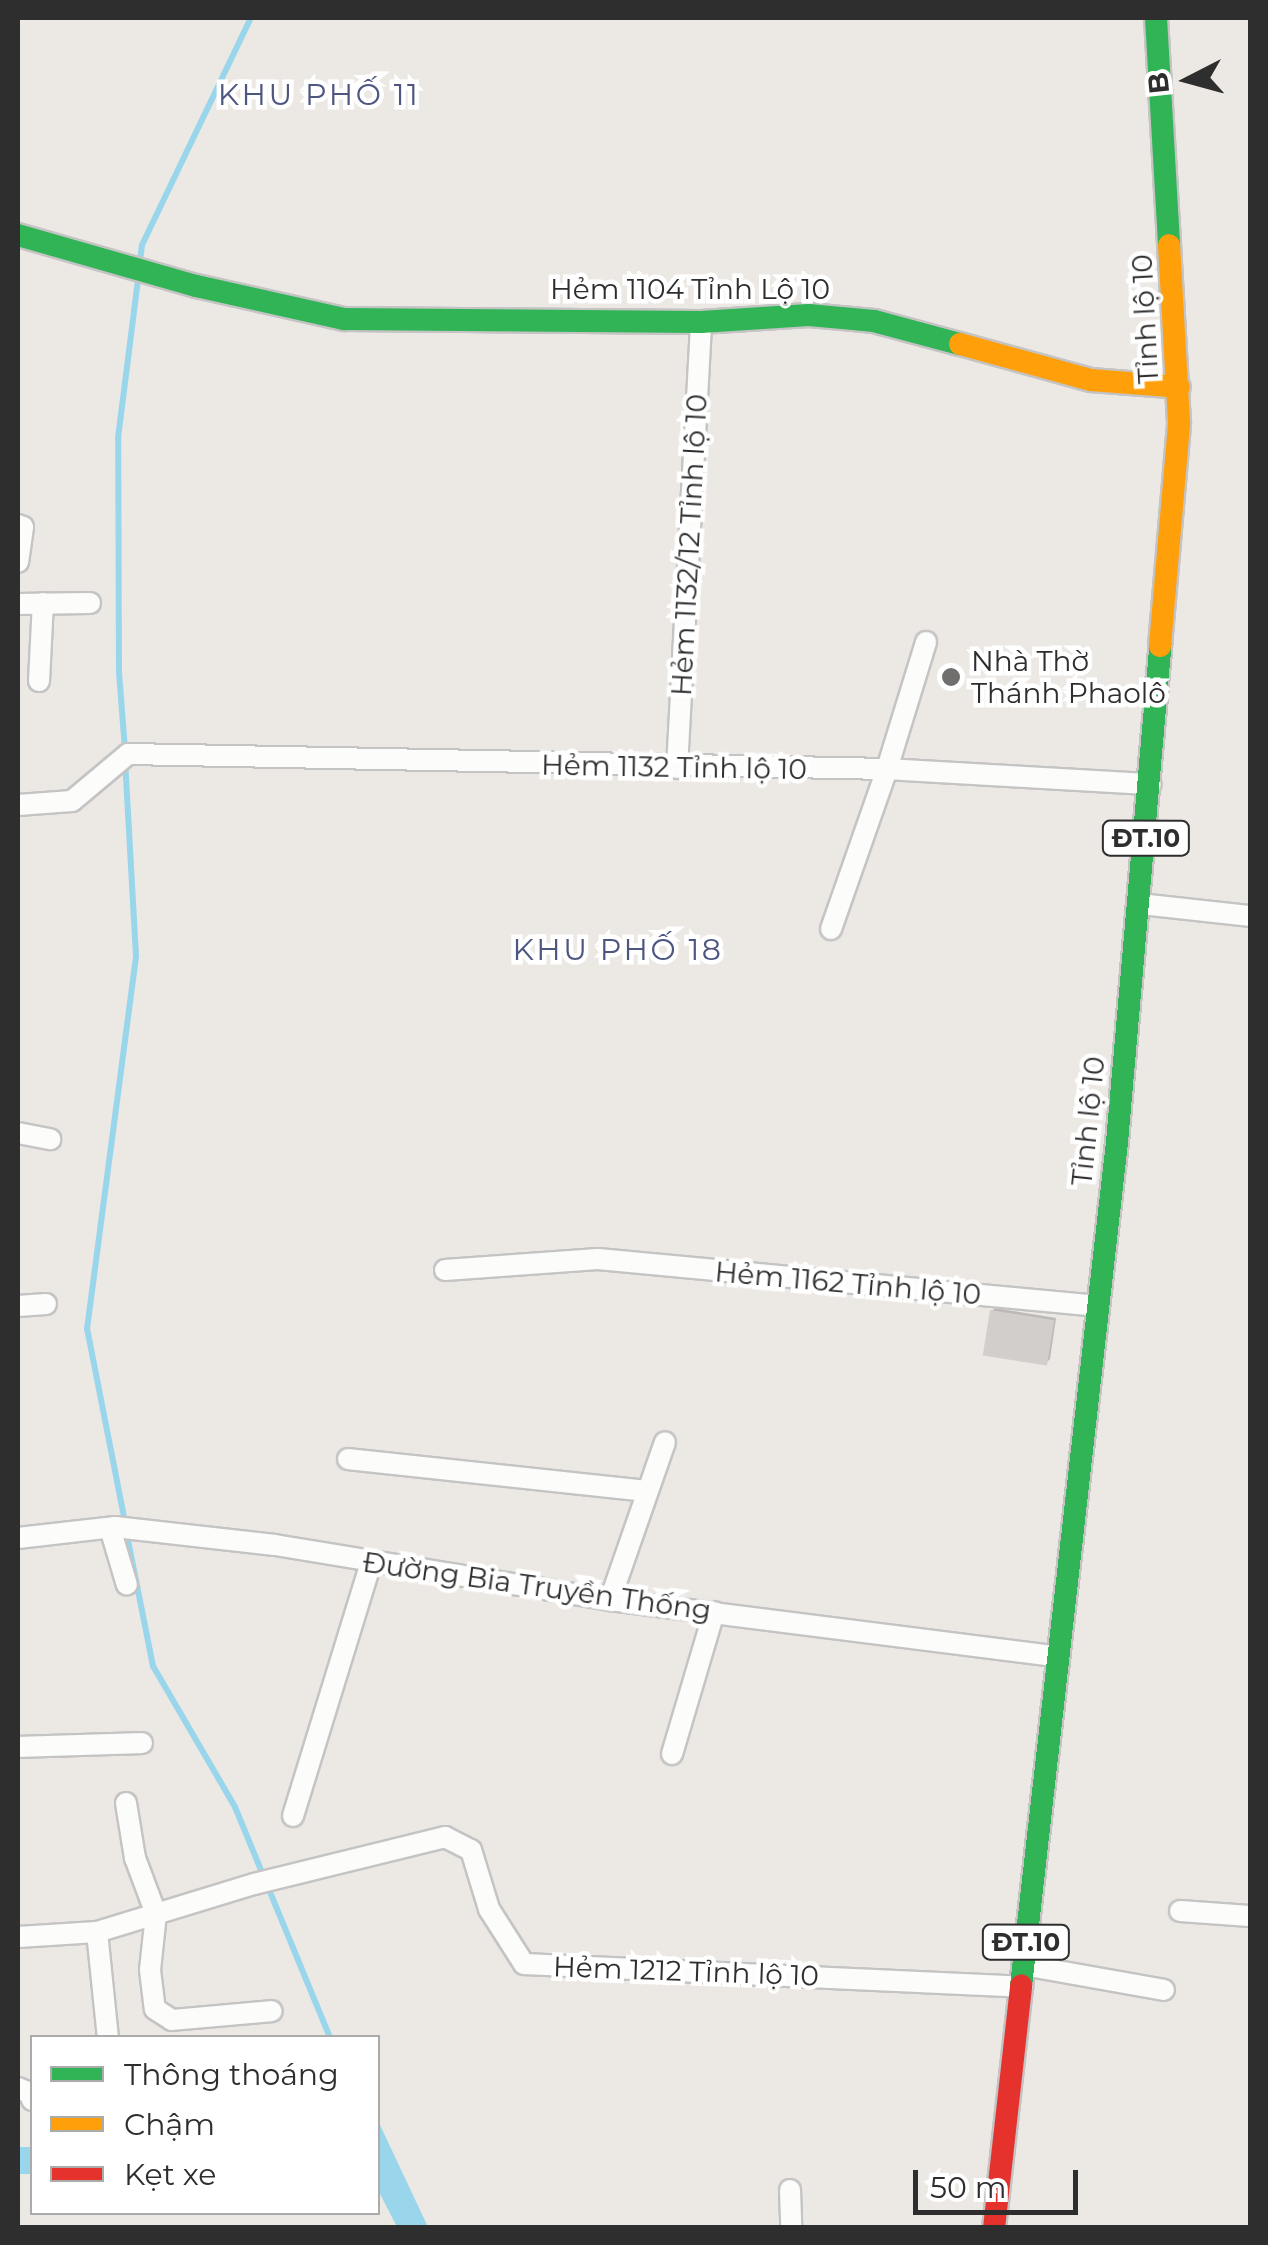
<!DOCTYPE html>
<html>
<head>
<meta charset="utf-8">
<style>
	body { margin:0 }
	#map { position:relative; width:1268px; height:2245px; overflow:hidden; background:#ece8e4; font-family:Montserrat,sans-serif }
	div>[style] { position:absolute }
	.water>* { inset:0; background:#99d6ec; transform-origin:0 0 }
	.shadow>* { inset:0; background:#0003 }
	.stream>* { height:6px; margin:-3px; padding:0 3px; transform-origin:3px; border-radius:3px; background:#99d6ec }
	.building>* { inset:0; background:#d1cecb; transform-origin:0 0 }
	.roads { filter:drop-shadow(2px 0 #c5c4c5) drop-shadow(-2px 0 #c5c4c5) drop-shadow(0 2px #c5c4c5) drop-shadow(0 -2px #c5c4c5) }
	.street>* { height:20px; margin:-10px; padding:0 10px; transform-origin:10px; border-radius:10px; background:#fcfcfb }
	.fast>* { height:22px; margin:-11px; padding:0 11px; transform-origin:11px; border-radius:11px; background:#30b455 }
	.slow>* { height:22px; margin:-11px; padding:0 11px; transform-origin:11px; border-radius:11px; background:#ff9f0a }
	.jam>* { height:22px; margin:-11px; padding:0 11px; transform-origin:11px; border-radius:11px; background:#e5322d }
	.dots>* { width:28px; height:28px; translate:-50% -50%; box-sizing:border-box; border:5px solid #fff; border-radius:50% }
	span { translate:-50% -50%; white-space:nowrap; text-align:center; line-height:1.15; -webkit-text-stroke:9px #fff; paint-order:stroke }
	.shield-label span { padding:2px 8px; background:#fff; border:2px solid; border-radius:8px; -webkit-text-stroke-width:0 }
	.shield-label { font-size:25px; color:#2e2e2e; font-weight:700 }
	.street-label { font-size:28px; color:#2e2e2e }
	.poi-label { font-size:28px; color:#2e2e2e }
	.left { translate:0 -50%; text-align:left }
	.neighbourhood-label { font-size:30px; color:#4d5680; letter-spacing:2.5px }
	.frame { position:absolute; inset:0; border:20px solid #2e2e2e; pointer-events:none }
	.legend { position:absolute; left:30px; top:2035px; width:350px; height:180px; box-sizing:border-box; background:#fff; border:2px solid #ababab; margin:0; padding:12px 18px; list-style:none; font-size:30px; color:#2e2e2e }
	.legend li { display:flex; align-items:center; gap:20px; height:50px }
	.legend b { width:50px; border:2px solid #ababab }
	.north { position:absolute; left:1138px; top:30px; width:100px; height:100px; -webkit-text-stroke:8px #fff; paint-order:stroke; rotate:264deg; font-size:28px; font-weight:700; line-height:40px; text-align:center; color:#2e2e2e }
	.north::after { content:''; display:block; margin:auto; width:35px; height:45px; background:#2e2e2e; clip-path:polygon(50% 0,100% 100%,50% 72%,0 100%) }
	.scale { position:absolute; left:913px; top:2170px; width:165px; height:45px; box-sizing:border-box; border:5px solid #2e2e2e; border-top:0; padding-left:12px; font-size:30px; line-height:35px; white-space:nowrap; color:#2e2e2e; -webkit-text-stroke:8px #fff; paint-order:stroke }
</style>
</head>
<body>
<div id="map">
	<div class="water">
		<div style="clip-path:polygon(380px 2125px,428px 2227px,397px 2227px,378px 2190px)"></div>
		<div style="left:32px;top:2147px;width:27px;height:14px;rotate:90deg"></div>
	</div>
	<div class="shadow">
		<div style="clip-path:polygon(995px 1308px,1056px 1318px,1050px 1359px,1047px 1362px,992px 1311px)"></div>
	</div>
	<div class="stream">
		<div style="left:140px;top:261px;width:16px;rotate:-83deg"></div>
		<div style="left:142px;top:245px;width:252px;rotate:-64.4deg"></div>
		<div style="left:125px;top:750px;width:78px;rotate:-94.4deg"></div>
		<div style="left:119px;top:672px;width:234px;rotate:-90.2deg"></div>
		<div style="left:118px;top:438px;width:160px;rotate:-82.8deg"></div>
		<div style="left:125px;top:1522px;width:197px;rotate:-101.1deg"></div>
		<div style="left:87px;top:1329px;width:376px;rotate:-82.5deg"></div>
		<div style="left:136px;top:956px;width:194px;rotate:-93.2deg"></div>
		<div style="left:127px;top:1535px;width:134px;rotate:78.8deg"></div>
		<div style="left:153px;top:1666px;width:163px;rotate:59.8deg"></div>
		<div style="left:235px;top:1807px;width:250px;rotate:67.6deg"></div>
	</div>
	<div class="building">
		<div style="left:990px;top:1310px;width:65px;height:46px;rotate:9deg"></div>
	</div>
	<div class="roads">
		<div class="street">
			<div style="left:18px;top:525px;width:5px;rotate:22deg"></div>
			<div style="left:23px;top:527px;width:35px;rotate:98deg"></div>
			<div style="left:18px;top:604px;width:72px;rotate:-0.8deg"></div>
			<div style="left:39px;top:681px;width:78px;rotate:-87.1deg"></div>
			<div style="left:677px;top:768px;width:447px;rotate:-86.9deg"></div>
			<div style="left:18px;top:805px;width:54px;rotate:-4.2deg"></div>
			<div style="left:72px;top:801px;width:73px;rotate:-40deg"></div>
			<div style="left:128px;top:754px;width:759px;rotate:1.13deg"></div>
			<div style="left:887px;top:769px;width:264px;rotate:3.3deg"></div>
			<div style="left:1140px;top:904px;width:111px;rotate:6.2deg"></div>
			<div style="left:831px;top:929px;width:170px;rotate:-70.7deg"></div>
			<div style="left:887px;top:769px;width:133px;rotate:-72.9deg"></div>
			<div style="left:18px;top:1133px;width:33px;rotate:11deg"></div>
			<div style="left:445px;top:1270px;width:153px;rotate:-4.1deg"></div>
			<div style="left:598px;top:1259px;width:503px;rotate:5.36deg"></div>
			<div style="left:18px;top:1306px;width:28px;rotate:-4deg"></div>
			<div style="left:348px;top:1459px;width:300px;rotate:6.1deg"></div>
			<div style="left:110px;top:1528px;width:59px;rotate:73.4deg"></div>
			<div style="left:18px;top:1538px;width:98px;rotate:-6.5deg"></div>
			<div style="left:115px;top:1527px;width:161px;rotate:6.4deg"></div>
			<div style="left:275px;top:1545px;width:339px;rotate:9.3deg"></div>
			<div style="left:610px;top:1600px;width:450px;rotate:7.2deg"></div>
			<div style="left:610px;top:1600px;width:167px;rotate:-70.8deg"></div>
			<div style="left:18px;top:1747px;width:124px;rotate:-1.8deg"></div>
			<div style="left:672px;top:1754px;width:148px;rotate:-73.5deg"></div>
			<div style="left:126px;top:1803px;width:56px;rotate:80.7deg"></div>
			<div style="left:135px;top:1858px;width:60px;rotate:69.4deg"></div>
			<div style="left:156px;top:1914px;width:56px;rotate:96.1deg"></div>
			<div style="left:150px;top:1970px;width:39px;rotate:83deg"></div>
			<div style="left:155px;top:2009px;width:20px;rotate:33deg"></div>
			<div style="left:172px;top:2020px;width:100px;rotate:-5.1deg"></div>
			<div style="left:293px;top:1816px;width:266px;rotate:-72.9deg"></div>
			<div style="left:1180px;top:1911px;width:70px;rotate:4.1deg"></div>
			<div style="left:97px;top:1932px;width:107px;rotate:84.1deg"></div>
			<div style="left:18px;top:1937px;width:79px;rotate:-3.6deg"></div>
			<div style="left:97px;top:1932px;width:164px;rotate:-17deg"></div>
			<div style="left:254px;top:1884px;width:197px;rotate:-13.8deg"></div>
			<div style="left:445px;top:1837px;width:29px;rotate:27deg"></div>
			<div style="left:471px;top:1850px;width:62px;rotate:73deg"></div>
			<div style="left:489px;top:1909px;width:65px;rotate:57.5deg"></div>
			<div style="left:524px;top:1964px;width:499px;rotate:2.6deg"></div>
			<div style="left:1024px;top:1965px;width:142px;rotate:10.1deg"></div>
			<div style="left:18px;top:2088px;width:13px;rotate:23deg"></div>
			<div style="left:30px;top:2093px;width:7px;rotate:74deg"></div>
			<div style="left:790px;top:2190px;width:38px;rotate:88deg"></div>
		</div>
		<div class="fast">
			<div style="left:1156px;top:18px;width:227px;rotate:86.7deg"></div>
			<div style="left:18px;top:235px;width:185px;rotate:16deg"></div>
			<div style="left:196px;top:286px;width:152px;rotate:12.6deg"></div>
			<div style="left:344px;top:319px;width:357px;rotate:0.5deg"></div>
			<div style="left:701px;top:322px;width:108px;rotate:-3.7deg"></div>
			<div style="left:809px;top:315px;width:65px;rotate:5.3deg"></div>
			<div style="left:874px;top:321px;width:89px;rotate:15deg"></div>
			<div style="left:1021px;top:1986px;width:849px;rotate:-83.51deg"></div>
			<div style="left:1117px;top:1142px;width:498px;rotate:-85deg"></div>
		</div>
		<div class="slow">
			<div style="left:960px;top:344px;width:136px;rotate:15.4deg"></div>
			<div style="left:1091px;top:380px;width:88px;rotate:4.5deg"></div>
			<div style="left:1160px;top:646px;width:224px;rotate:-85.1deg"></div>
			<div style="left:1179px;top:423px;width:178px;rotate:-93.2deg"></div>
		</div>
		<div class="jam">
			<div style="left:994px;top:2228px;width:244px;rotate:-83.6deg"></div>
		</div>
	</div>
	<div class="dots">
		<div style="left:951px;top:677px;background:#706f6e"></div>
	</div>
	<div class="shield-label">
		<span style="left:1146px;top:838px">ĐT.10</span>
		<span style="left:1026px;top:1942px">ĐT.10</span>
	</div>
	<div class="street-label">
		<span style="left:690px;top:289px">Hẻm 1104 Tỉnh Lộ 10</span>
		<span style="left:1145px;top:319px;rotate:-93deg">Tỉnh lộ 10</span>
		<span style="left:689px;top:545px;rotate:-87deg">Hẻm 1132/12 Tỉnh lộ 10</span>
		<span style="left:674px;top:767px;rotate:1deg">Hẻm 1132 Tỉnh lộ 10</span>
		<span style="left:1088px;top:1121px;rotate:-84deg">Tỉnh lộ 10</span>
		<span style="left:848px;top:1283px;rotate:5deg">Hẻm 1162 Tỉnh lộ 10</span>
		<span style="left:537px;top:1586px;rotate:8deg">Đường Bia Truyền Thống</span>
		<span style="left:686px;top:1971px;rotate:2deg">Hẻm 1212 Tỉnh lộ 10</span>
	</div>
	<div class="poi-label">
		<span class="left" style="left:971px;top:677px">Nhà Thờ<br>Thánh Phaolô</span>
	</div>
	<div class="neighbourhood-label">
		<span style="left:319px;top:95px">KHU PHỐ 11</span>
		<span style="left:618px;top:950px">KHU PHỐ 18</span>
	</div>
	<div class="frame"></div>
	<ul class="legend">
	<li><b style="height:12px;background:#30b455"></b>Thông thoáng</li>
	<li><b style="height:12px;background:#ff9f0a"></b>Chậm</li>
	<li><b style="height:12px;background:#e5322d"></b>Kẹt xe</li>
	</ul>
	<div class="north">B</div>
	<div class="scale">50 m</div>
</div>
</body>
</html>
